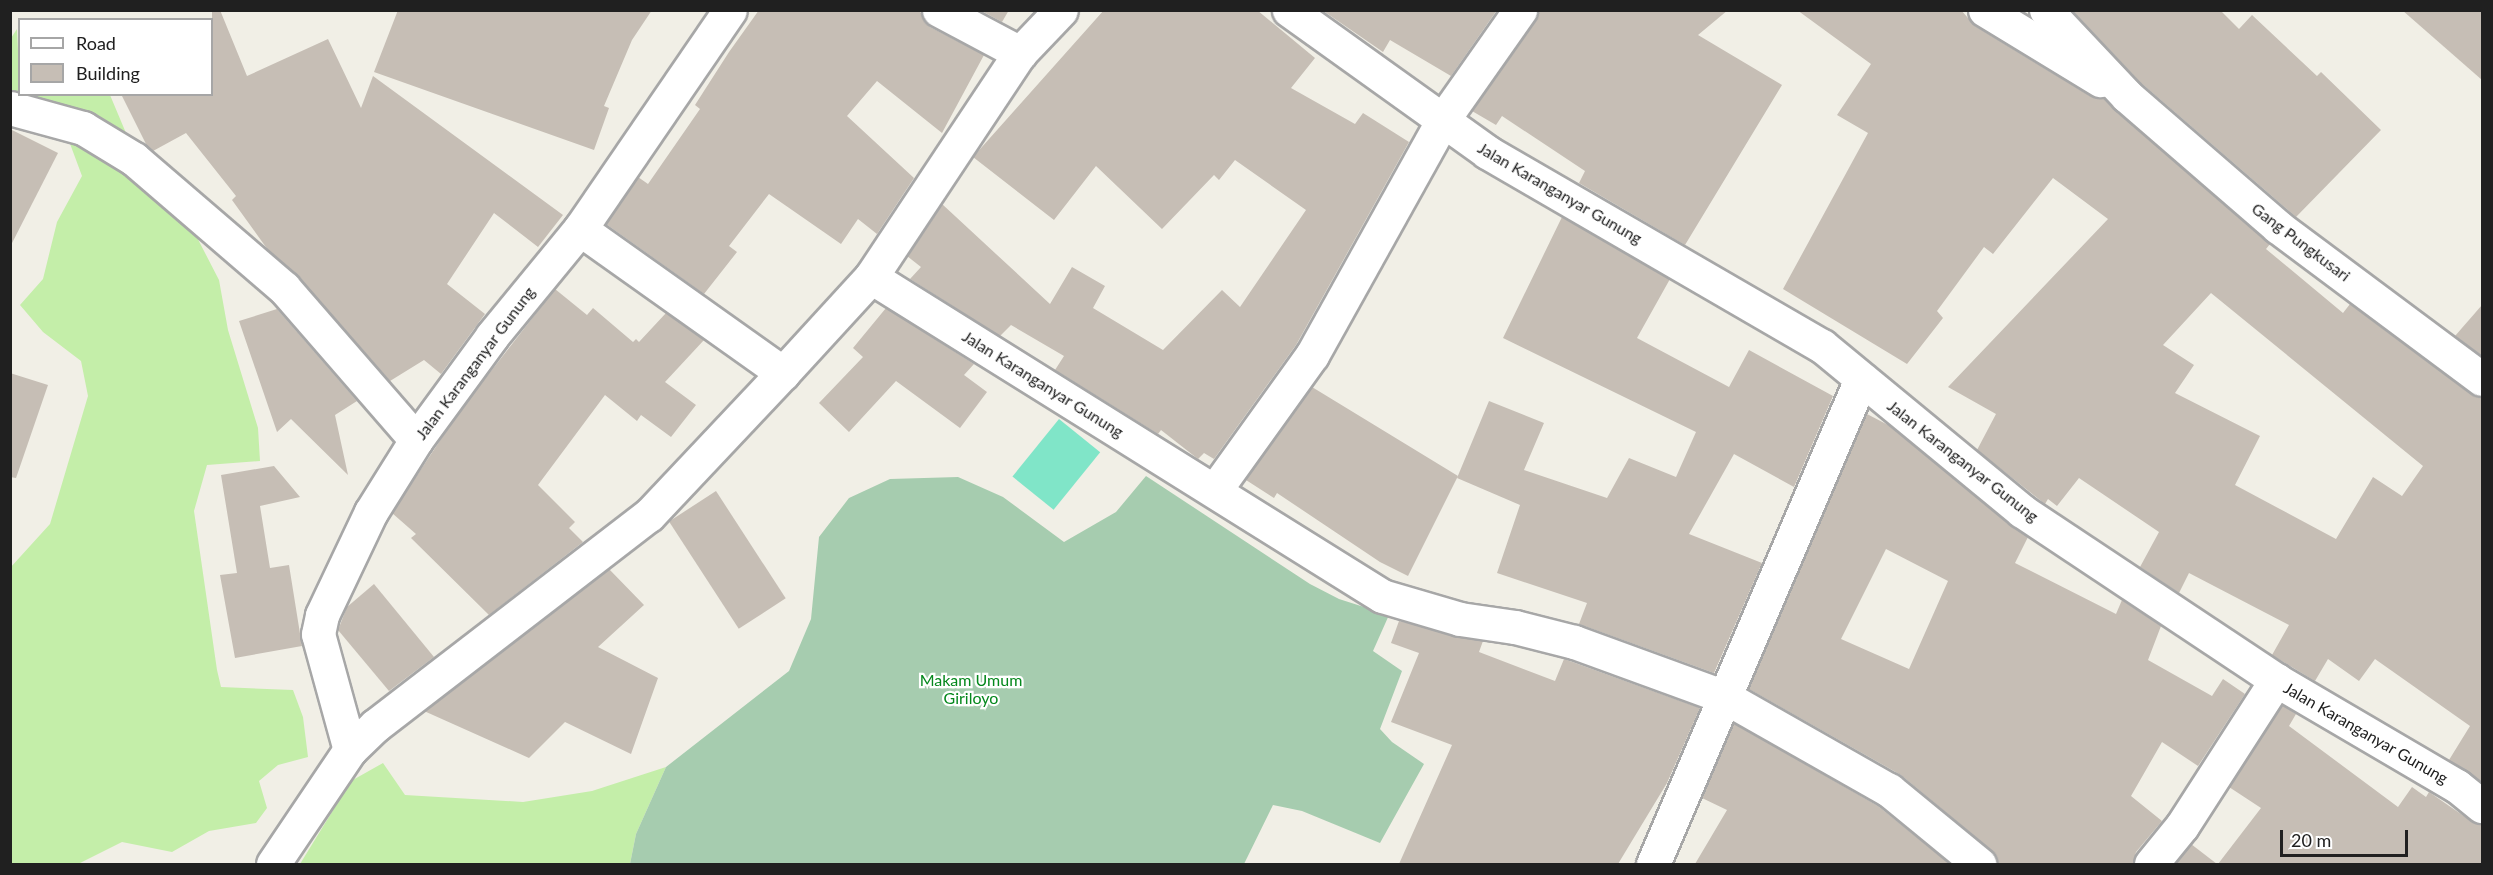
<!DOCTYPE html>
<html>
<head>
<meta charset="utf-8">
<style>
	body { margin:0 }
	#map { position:relative; width:2493px; height:875px; overflow:hidden; background:#f1efe6; font-family:Lato,sans-serif }
	div>[style] { position:absolute }
	.grass>* { inset:0; background:#c4eea9 }
	.cemetery>* { inset:0; background:#a6ccaf }
	.pitch>* { inset:0; background:#80e5c8; transform-origin:0 0 }
	.building>* { inset:0; background:#c6beb5; transform-origin:0 0 }
	.roads { filter:drop-shadow(2px 0 #a7a7a7) drop-shadow(-2px 0 #a7a7a7) drop-shadow(0 2px #a7a7a7) drop-shadow(0 -2px #a7a7a7) }
	.minor>* { height:33px; margin:-16.5px; padding:0 16.5px; transform-origin:16.5px; border-radius:16.5px; background:#fff }
	span { translate:-50% -50%; white-space:nowrap; text-align:center; line-height:1.15; -webkit-text-stroke:4.5px #fff; paint-order:stroke }
	.street-label { font-size:16px; color:#202020 }
	.park-label { font-size:16px; color:#05881d }
	.frame { position:absolute; inset:0; border:12px solid #202020; pointer-events:none }
	.legend { position:absolute; left:18px; top:18px; width:195px; height:78px; box-sizing:border-box; background:#fff; border:2px solid #a6a6a6; margin:0; padding:8px 10px; list-style:none; font-size:18px; color:#202020 }
	.legend li { display:flex; align-items:center; gap:12px; height:30px }
	.legend b { width:30px; border:2px solid #a6a6a6 }
	.scale { position:absolute; left:2280px; top:830px; width:128px; height:27px; box-sizing:border-box; border:3px solid #202020; border-top:0; padding-left:8px; font-size:18px; line-height:21px; white-space:nowrap; color:#202020; -webkit-text-stroke:4px #fff; paint-order:stroke }
</style>
</head>
<body>
<div id="map">
	<div class="grass">
		<div style="clip-path:polygon(17px 29px,20px 94px,110px 95px,139px 164px,188px 220px,219px 280px,228px 330px,258px 428px,260px 461px,207px 465px,194px 511px,217px 670px,221px 687px,293px 690px,303px 717px,308px 757px,278px 765px,259px 781px,267px 808px,256px 823px,209px 831px,172px 852px,122px 842px,78px 864px,11px 864px,10px 568px,50px 524px,88px 396px,81px 361px,43px 332px,20px 305px,43px 279px,57px 222px,82px 176px,69px 141px,11px 109px,11px 38px)"></div>
		<div style="clip-path:polygon(383px 763px,405px 795px,523px 802px,592px 791px,666px 767px,636px 834px,630px 864px,300px 864px,351px 781px)"></div>
	</div>
	<div class="cemetery">
		<div style="clip-path:polygon(1146px 476px,1310px 584px,1339px 599px,1389px 615px,1373px 651px,1402px 671px,1380px 729px,1392px 742px,1424px 764px,1380px 843px,1302px 811px,1273px 805px,1244px 864px,630px 864px,636px 834px,666px 767px,789px 671px,811px 619px,819px 537px,849px 498px,890px 479px,958px 477px,1003px 497px,1064px 542px,1116px 512px)"></div>
	</div>
	<div class="pitch">
		<div style="left:1059px;top:419px;width:53px;height:74px;rotate:39deg"></div>
	</div>
	<div class="building">
		<div style="clip-path:polygon(212px 10px,220px 10px,247px 76px,328px 39px,361px 108px,373px 76px,563px 215px,538px 247px,494px 213px,447px 284px,485px 314px,441px 374px,424px 360px,390px 381px,298px 276px,268px 250px,232px 200px,236px 196px,186px 133px,153px 151px,147px 146px,121px 94px,212px 94px)"></div>
		<div style="clip-path:polygon(398px 10px,652px 10px,632px 40px,604px 106px,609px 108px,594px 150px,374px 72px)"></div>
		<div style="clip-path:polygon(759px 10px,919px 10px,930px 27px,984px 55px,942px 133px,877px 81px,847px 116px,914px 178px,877px 234px,858px 219px,841px 244px,769px 194px,729px 246px,737px 252px,704px 294px,606px 224px,638px 177px,648px 184px,700px 109px,695px 105px,729px 52px)"></div>
		<div style="clip-path:polygon(980px 10px,1009px 10px,1002px 22px)"></div>
		<div style="clip-path:polygon(1104px 10px,1257px 10px,1315px 58px,1291px 88px,1355px 124px,1363px 113px,1409px 142px,1296px 345px,1214px 459px,1204px 453px,1198px 459px,1161px 430px,1158px 434px,1055px 370px,1064px 356px,1011px 325px,1000px 336px,910px 279px,921px 267px,907px 256px,942px 204px,1050px 304px,1072px 267px,1105px 286px,1093px 308px,1163px 350px,1222px 290px,1240px 307px,1306px 210px,1235px 160px,1219px 180px,1214px 175px,1162px 229px,1096px 166px,1054px 220px,973px 157px)"></div>
		<div style="clip-path:polygon(1322px 10px,1497px 10px,1451px 76px,1390px 40px,1383px 52px)"></div>
		<div style="clip-path:polygon(1539px 10px,1728px 10px,1698px 35px,1782px 85px,1685px 245px,1579px 183px,1585px 171px,1502px 116px,1496px 125px,1472px 111px)"></div>
		<div style="clip-path:polygon(evenodd,1797px 10px,1961px 10px,1975px 26px,2090px 96px,2103px 98px,2270px 244px,2266px 249px,2343px 313px,2350px 304px,2471px 394px,2482px 397px,2482px 782px,2449px 760px,2470px 726px,2375px 659px,2359px 681px,2328px 659px,2315px 681px,2272px 655px,2289px 625px,2189px 573px,2179px 593px,2140px 567px,2159px 532px,2079px 478px,2057px 506px,2048px 499px,2045px 504px,1977px 450px,1996px 414px,1948px 387px,2108px 219px,2053px 178px,1993px 254px,1984px 247px,1937px 311px,1943px 318px,1907px 364px,1783px 289px,1868px 133px,1837px 115px,1871px 64px,1797px 10px,2211px 293px,2423px 466px,2402px 496px,2373px 477px,2336px 539px,2235px 485px,2260px 436px,2175px 393px,2194px 365px,2163px 345px,2211px 293px)"></div>
		<div style="clip-path:polygon(2072px 10px,2220px 10px,2239px 29px,2252px 15px,2317px 76px,2321px 72px,2381px 130px,2296px 217px,2140px 82px)"></div>
		<div style="clip-path:polygon(2402px 10px,2482px 10px,2482px 80px)"></div>
		<div style="clip-path:polygon(10px 129px,58px 153px,10px 247px)"></div>
		<div style="clip-path:polygon(1562px 217px,1670px 279px,1637px 338px,1729px 387px,1749px 350px,1833px 396px,1794px 487px,1734px 454px,1689px 534px,1762px 563px,1714px 673px,1579px 624px,1587px 603px,1497px 573px,1520px 505px,1457px 478px,1489px 401px,1544px 423px,1524px 470px,1607px 498px,1629px 458px,1676px 477px,1696px 432px,1503px 338px)"></div>
		<div style="clip-path:polygon(555px 289px,587px 315px,593px 308px,633px 342px,636px 339px,639px 342px,666px 313px,704px 340px,665px 382px,696px 405px,671px 437px,641px 415px,637px 421px,605px 395px,538px 485px,575px 522px,569px 528px,583px 542px,489px 615px,411px 538px,416px 534px,392px 513px,459px 412px)"></div>
		<div style="clip-path:polygon(2482px 305px,2482px 356px,2455px 336px)"></div>
		<div style="clip-path:polygon(886px 308px,974px 364px,964px 375px,987px 392px,960px 428px,896px 381px,849px 432px,819px 403px,863px 357px,853px 348px)"></div>
		<div style="clip-path:polygon(277px 309px,357px 401px,335px 415px,348px 475px,291px 419px,277px 432px,239px 321px)"></div>
		<div style="clip-path:polygon(10px 373px,48px 385px,16px 478px,10px 477px)"></div>
		<div style="clip-path:polygon(1312px 387px,1458px 476px,1408px 576px,1380px 562px,1277px 493px,1274px 498px,1246px 480px)"></div>
		<div style="clip-path:polygon(evenodd,1867px 414px,1890px 426px,2028px 537px,2015px 563px,2116px 614px,2122px 600px,2161px 626px,2148px 660px,2212px 696px,2223px 679px,2245px 694px,2198px 766px,2162px 742px,2131px 796px,2162px 821px,2136px 852px,2133px 864px,1997px 864px,1991px 850px,1901px 775px,1749px 689px,1867px 414px,1886px 549px,1948px 581px,1909px 669px,1841px 639px,1886px 549px)"></div>
		<div style="clip-path:polygon(274px 466px,300px 497px,260px 506px,270px 568px,289px 565px,302px 646px,235px 658px,220px 575px,237px 573px,221px 475px)"></div>
		<div style="left:716px;top:491px;width:128px;height:56px;rotate:57deg"></div>
		<div style="clip-path:polygon(609px 569px,644px 605px,598px 647px,658px 678px,631px 754px,565px 722px,529px 758px,424px 711px)"></div>
		<div style="clip-path:polygon(374px 584px,434px 657px,389px 691px,338px 630px,347px 607px)"></div>
		<div style="clip-path:polygon(1399px 621px,1483px 641px,1479px 652px,1555px 681px,1564px 659px,1700px 708px,1667px 783px,1618px 864px,1399px 864px,1452px 745px,1391px 722px,1419px 653px,1391px 643px)"></div>
		<div style="clip-path:polygon(2282px 705px,2296px 714px,2289px 726px,2398px 807px,2412px 787px,2426px 797px,2429px 792px,2471px 821px,2482px 824px,2482px 864px,2218px 864px,2261px 808px,2229px 787px)"></div>
		<div style="clip-path:polygon(1734px 723px,1878px 806px,1950px 864px,1695px 864px,1727px 810px,1702px 798px)"></div>
		<div style="clip-path:polygon(2191px 844px,2217px 864px,2175px 864px)"></div>
	</div>
	<div class="roads">
		<div class="minor">
			<div style="left:939px;top:10px;width:92px;rotate:28deg"></div>
			<div style="left:1289px;top:10px;width:244px;rotate:35.6deg"></div>
			<div style="left:1487px;top:152px;width:387px;rotate:30.1deg"></div>
			<div style="left:1822px;top:346px;width:259px;rotate:39.5deg"></div>
			<div style="left:2022px;top:511px;width:305px;rotate:33.6deg"></div>
			<div style="left:2276px;top:680px;width:210px;rotate:30.4deg"></div>
			<div style="left:2457px;top:786px;width:32px;rotate:39deg"></div>
			<div style="left:1985px;top:10px;width:135px;rotate:31.3deg"></div>
			<div style="left:2046px;top:10px;width:118px;rotate:46.7deg"></div>
			<div style="left:2127px;top:96px;width:200px;rotate:40.9deg"></div>
			<div style="left:2278px;top:227px;width:254px;rotate:36.7deg"></div>
			<div style="left:10px;top:108px;width:76px;rotate:15.3deg"></div>
			<div style="left:83px;top:128px;width:60px;rotate:31.3deg"></div>
			<div style="left:134px;top:159px;width:198px;rotate:40.7deg"></div>
			<div style="left:284px;top:288px;width:201px;rotate:49deg"></div>
			<div style="left:580px;top:229px;width:249px;rotate:35.4deg"></div>
			<div style="left:871px;top:277px;width:602px;rotate:31.98deg"></div>
			<div style="left:1382px;top:596px;width:81px;rotate:16.4deg"></div>
			<div style="left:1460px;top:619px;width:56px;rotate:8.3deg"></div>
			<div style="left:1515px;top:627px;width:61px;rotate:14.3deg"></div>
			<div style="left:1574px;top:642px;width:161px;rotate:20deg"></div>
			<div style="left:1725px;top:697px;width:189px;rotate:29.6deg"></div>
			<div style="left:1889px;top:790px;width:117px;rotate:39.4deg"></div>
			<div style="left:1215px;top:490px;width:166px;rotate:-54.3deg"></div>
			<div style="left:1312px;top:355px;width:268px;rotate:-60.9deg"></div>
			<div style="left:1442px;top:121px;width:136px;rotate:-54.9deg"></div>
			<div style="left:350px;top:750px;width:120px;rotate:-105.4deg"></div>
			<div style="left:318px;top:634px;width:19px;rotate:-78deg"></div>
			<div style="left:322px;top:615px;width:114px;rotate:-64.6deg"></div>
			<div style="left:371px;top:512px;width:85px;rotate:-58deg"></div>
			<div style="left:416px;top:440px;width:129px;rotate:-53.8deg"></div>
			<div style="left:492px;top:336px;width:139px;rotate:-50.6deg"></div>
			<div style="left:580px;top:229px;width:265px;rotate:-55.6deg"></div>
			<div style="left:273px;top:864px;width:138px;rotate:-56deg"></div>
			<div style="left:350px;top:750px;width:36px;rotate:-44deg"></div>
			<div style="left:376px;top:725px;width:344px;rotate:-37.6deg"></div>
			<div style="left:649px;top:515px;width:195px;rotate:-46.7deg"></div>
			<div style="left:783px;top:373px;width:130px;rotate:-47.5deg"></div>
			<div style="left:871px;top:277px;width:269px;rotate:-56.4deg"></div>
			<div style="left:1020px;top:53px;width:59px;rotate:-46.4deg"></div>
			<div style="left:1653px;top:864px;width:528px;rotate:-66.79deg"></div>
			<div style="left:2151px;top:864px;width:49px;rotate:-50.8deg"></div>
			<div style="left:2182px;top:826px;width:174px;rotate:-57.2deg"></div>
		</div>
	</div>
	<div class="street-label">
		<span style="left:1560px;top:193px;rotate:30deg">Jalan Karanganyar Gunung</span>
		<span style="left:2301px;top:242px;rotate:37deg">Gang Pungkusari</span>
		<span style="left:475px;top:363px;rotate:-53deg">Jalan Karanganyar Gunung</span>
		<span style="left:1043px;top:384px;rotate:32deg">Jalan Karanganyar Gunung</span>
		<span style="left:1963px;top:461px;rotate:38deg">Jalan Karanganyar Gunung</span>
		<span style="left:2366px;top:733px;rotate:30deg">Jalan Karanganyar Gunung</span>
	</div>
	<div class="park-label">
		<span style="left:971px;top:689px">Makam Umum<br>Giriloyo</span>
	</div>
	<div class="frame"></div>
	<ul class="legend">
	<li><b style="height:8px;background:#fff"></b>Road</li>
	<li><b style="height:16px;background:#c6beb5"></b>Building</li>
	</ul>
	<div class="scale">20 m</div>
</div>
</body>
</html>
